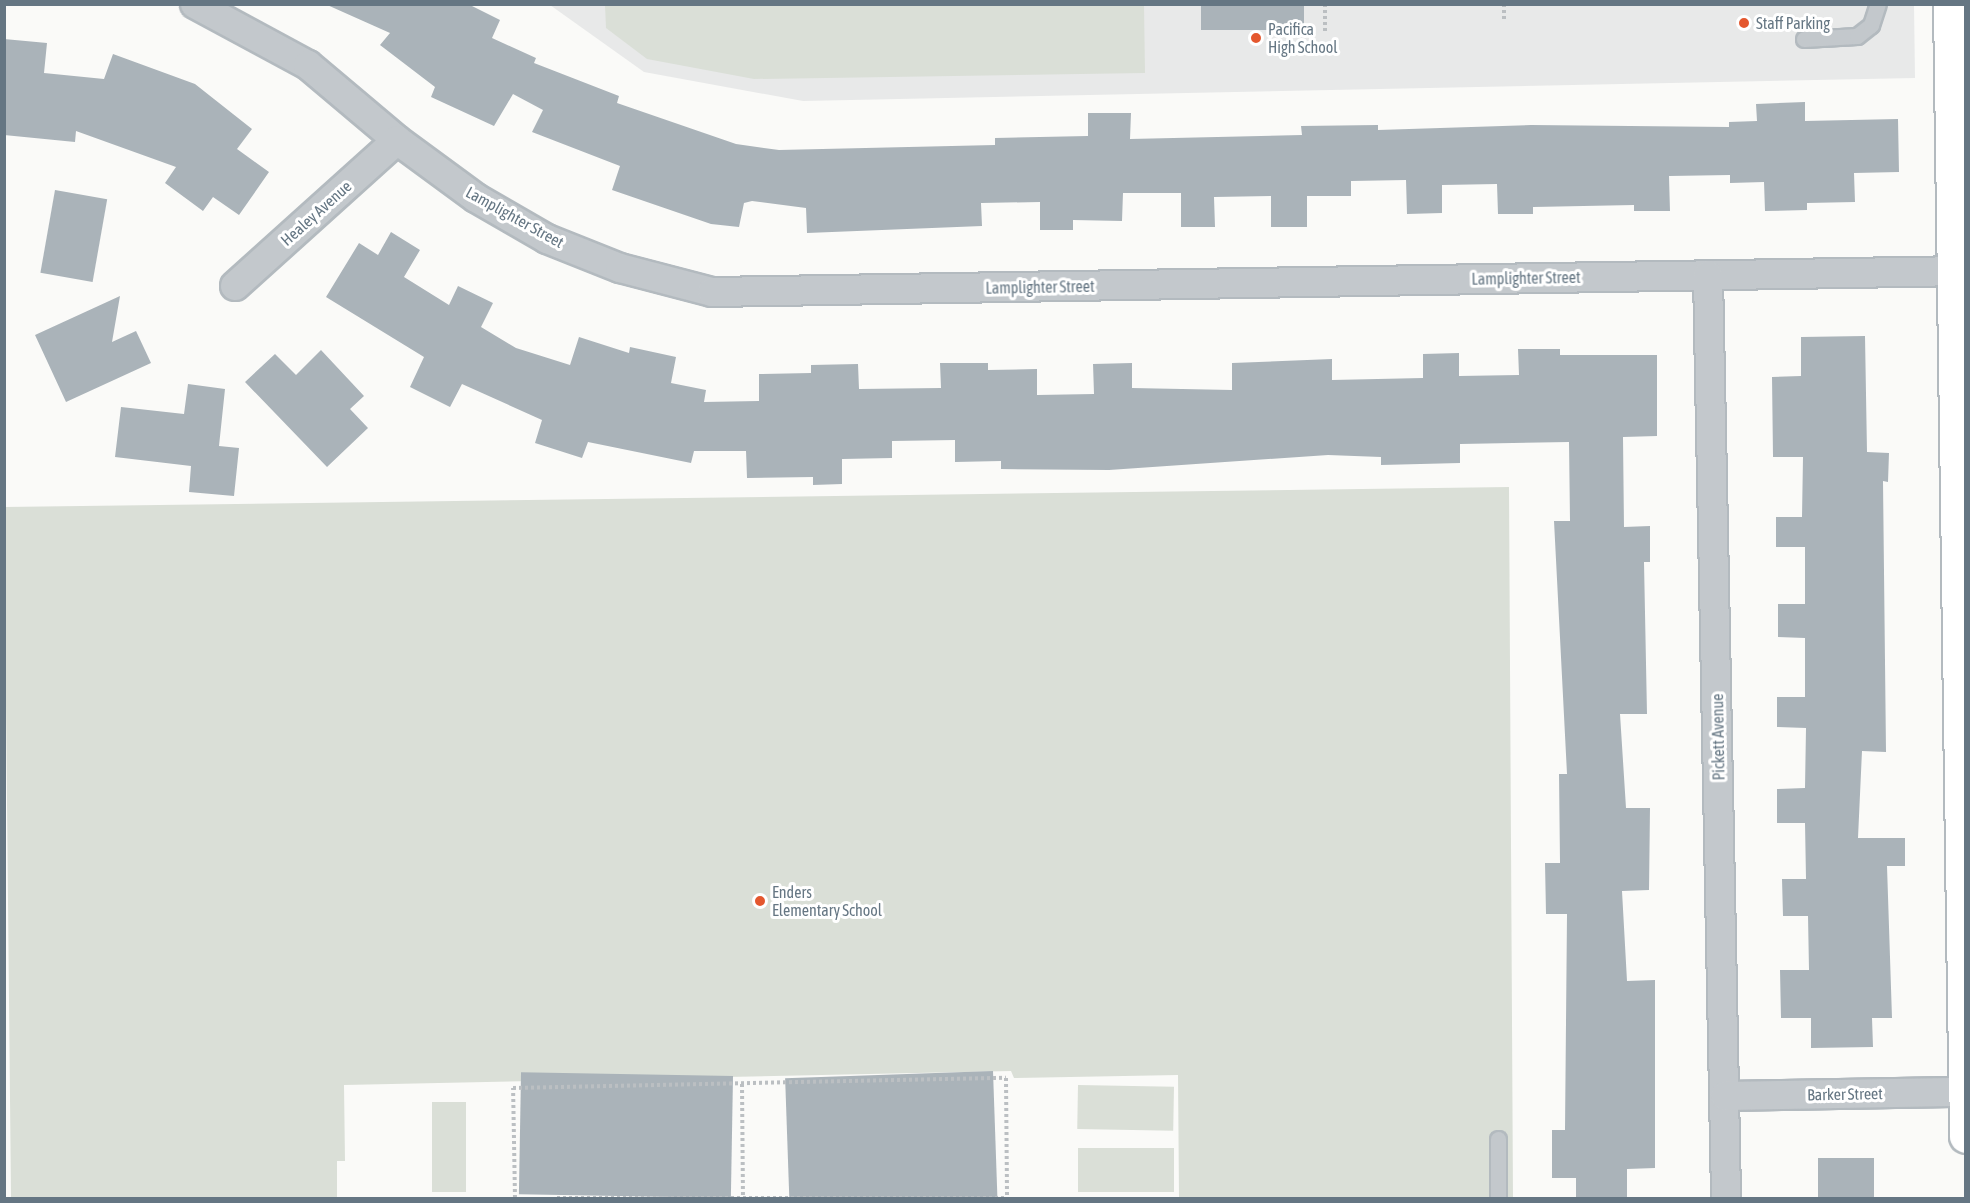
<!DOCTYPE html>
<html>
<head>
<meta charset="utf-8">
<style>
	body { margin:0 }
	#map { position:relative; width:1970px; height:1203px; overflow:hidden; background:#fafaf8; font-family:"Asap Condensed",sans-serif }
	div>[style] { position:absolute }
	.built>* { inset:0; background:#e8e9e9 }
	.green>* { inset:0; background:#dadfd7; transform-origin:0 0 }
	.building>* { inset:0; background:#aab3b9; transform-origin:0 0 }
	.path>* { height:4px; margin-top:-2px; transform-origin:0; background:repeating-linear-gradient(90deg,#bbbfc2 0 3px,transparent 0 6px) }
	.roads { filter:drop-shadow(2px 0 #b3babf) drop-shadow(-2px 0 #b3babf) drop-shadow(0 2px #b3babf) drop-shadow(0 -2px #b3babf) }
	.lane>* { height:15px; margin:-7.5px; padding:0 7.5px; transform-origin:7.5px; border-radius:7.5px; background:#c3c8cc }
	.street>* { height:28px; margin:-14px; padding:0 14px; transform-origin:14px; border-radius:14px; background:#c3c8cc }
	.secondary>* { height:33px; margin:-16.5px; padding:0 16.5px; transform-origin:16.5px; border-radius:16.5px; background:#fff }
	.dots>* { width:16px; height:16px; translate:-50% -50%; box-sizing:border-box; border:3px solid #fff; border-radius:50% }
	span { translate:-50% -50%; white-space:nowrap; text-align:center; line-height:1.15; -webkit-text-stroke:6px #fff; paint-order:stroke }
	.poi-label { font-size:16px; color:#657683 }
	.left { translate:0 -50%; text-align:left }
	.street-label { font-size:16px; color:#657683 }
	.frame { position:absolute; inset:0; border:6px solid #657683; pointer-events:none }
</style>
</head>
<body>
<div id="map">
	<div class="built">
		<div style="clip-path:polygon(550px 5px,1914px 5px,1915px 78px,803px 101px,644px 72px)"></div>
	</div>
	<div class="green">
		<div style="clip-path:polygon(605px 5px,1144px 5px,1145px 73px,754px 79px,647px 59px,606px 28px)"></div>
		<div style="clip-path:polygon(1509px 487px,1513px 1198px,1179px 1198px,1178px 1075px,1014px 1078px,1011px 1071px,344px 1085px,345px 1161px,337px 1161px,337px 1198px,11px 1198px,4px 507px)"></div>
		<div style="left:1078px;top:1085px;width:96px;height:44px;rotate:1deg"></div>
		<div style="left:432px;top:1102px;width:34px;height:90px"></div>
		<div style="left:1174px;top:1148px;width:44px;height:96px;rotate:90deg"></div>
	</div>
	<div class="building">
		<div style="clip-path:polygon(325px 4px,468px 4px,500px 20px,492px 38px,536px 58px,534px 63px,619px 96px,617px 103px,736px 144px,779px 150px,995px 145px,995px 138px,1088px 136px,1088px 113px,1131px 113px,1130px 139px,1302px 135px,1301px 126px,1378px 125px,1378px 130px,1531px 125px,1729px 127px,1729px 122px,1757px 121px,1756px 104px,1805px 102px,1805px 121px,1898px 119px,1899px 172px,1854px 173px,1855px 202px,1807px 203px,1807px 210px,1765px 211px,1764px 182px,1730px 183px,1730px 175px,1669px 176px,1670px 211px,1634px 211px,1634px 205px,1533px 207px,1533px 214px,1498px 214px,1497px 184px,1442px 185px,1442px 213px,1407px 214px,1406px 180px,1351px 181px,1351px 196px,1307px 196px,1307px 227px,1271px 227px,1271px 196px,1214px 197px,1215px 227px,1181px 227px,1181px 193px,1123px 193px,1122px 221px,1073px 220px,1073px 230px,1040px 230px,1040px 202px,981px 203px,982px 226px,807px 233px,806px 208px,752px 201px,744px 203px,739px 227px,711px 224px,612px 190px,620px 166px,532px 132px,543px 110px,513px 94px,494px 126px,431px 97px,435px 87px,380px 45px,390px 33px)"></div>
		<div style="left:1201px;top:4px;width:103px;height:26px"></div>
		<div style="clip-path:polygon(4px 39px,47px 43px,44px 73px,104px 79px,113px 54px,195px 84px,252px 129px,237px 149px,269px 172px,239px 215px,213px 197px,203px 211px,165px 183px,176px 167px,76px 131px,75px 142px,4px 135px)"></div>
		<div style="left:55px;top:190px;width:53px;height:84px;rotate:10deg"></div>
		<div style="clip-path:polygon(391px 232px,420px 250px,404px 277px,449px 305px,458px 286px,493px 303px,481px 327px,516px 348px,570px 365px,579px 337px,629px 353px,630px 347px,676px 357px,671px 383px,706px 390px,704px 402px,759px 401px,759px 374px,811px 373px,811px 365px,858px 364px,859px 389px,941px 388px,940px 363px,988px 363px,988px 370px,1037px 369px,1037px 395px,1094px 394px,1093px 364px,1132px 363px,1132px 388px,1232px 390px,1232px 363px,1332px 359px,1332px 380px,1423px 378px,1423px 354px,1459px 353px,1459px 376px,1519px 375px,1518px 349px,1560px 349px,1560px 355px,1657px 355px,1657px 436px,1623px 437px,1624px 527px,1650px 526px,1650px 562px,1644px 562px,1647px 714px,1620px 714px,1626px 808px,1650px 808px,1649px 890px,1622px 891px,1627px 981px,1655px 980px,1655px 1168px,1627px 1169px,1627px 1198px,1576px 1198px,1576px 1178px,1552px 1178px,1552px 1130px,1565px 1130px,1567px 914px,1546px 914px,1545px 863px,1560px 863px,1559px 774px,1567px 774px,1554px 521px,1570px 521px,1569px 442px,1460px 444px,1460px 463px,1381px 465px,1381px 457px,1328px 455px,1109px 470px,1001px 469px,1001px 461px,955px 462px,955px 440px,892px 441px,892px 458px,842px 459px,842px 484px,813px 485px,813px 477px,747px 478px,746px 451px,694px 451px,691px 463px,588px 442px,582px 458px,535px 443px,542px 420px,462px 384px,450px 407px,410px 387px,424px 357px,326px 297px,359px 243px,378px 255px)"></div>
		<div style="clip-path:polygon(120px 296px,112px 342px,136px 331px,151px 363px,66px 402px,35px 335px)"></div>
		<div style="clip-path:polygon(1865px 336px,1867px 452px,1889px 453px,1888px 482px,1883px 481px,1886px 752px,1862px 751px,1858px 838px,1905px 838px,1905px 866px,1887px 866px,1892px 1018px,1872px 1018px,1873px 1047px,1811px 1048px,1811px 1018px,1781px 1018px,1780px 970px,1809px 970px,1808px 916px,1783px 916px,1782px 879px,1806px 879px,1805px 823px,1777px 823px,1777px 789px,1805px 788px,1806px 728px,1777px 727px,1777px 697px,1805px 697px,1805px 638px,1778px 637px,1778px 604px,1805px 604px,1805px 547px,1776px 547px,1776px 517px,1802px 517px,1803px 457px,1773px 457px,1772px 377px,1801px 376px,1801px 337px)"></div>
		<div style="clip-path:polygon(321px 350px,364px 396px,350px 409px,368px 428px,327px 467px,245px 382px,275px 354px,296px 375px)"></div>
		<div style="clip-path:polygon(188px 384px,225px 389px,219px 446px,239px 448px,234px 496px,189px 492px,191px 466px,115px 457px,121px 407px,184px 414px)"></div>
		<div style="left:993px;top:1071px;width:127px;height:208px;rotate:88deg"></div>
		<div style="left:733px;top:1076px;width:122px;height:212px;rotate:91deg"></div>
		<div style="left:1874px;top:1158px;width:40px;height:56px;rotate:90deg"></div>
	</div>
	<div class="path">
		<div style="left:1325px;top:4px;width:29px;rotate:90deg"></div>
		<div style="left:1504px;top:4px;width:18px;rotate:90deg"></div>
		<div style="left:742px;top:1084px;width:114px;rotate:89.5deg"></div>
		<div style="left:515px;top:1198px;width:110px;rotate:-91deg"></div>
		<div style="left:513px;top:1088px;width:493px;rotate:-1.2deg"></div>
		<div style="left:1006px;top:1078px;width:120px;rotate:89.5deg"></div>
		<div style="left:557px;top:1198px;width:450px"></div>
	</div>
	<div class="roads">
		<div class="lane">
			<div style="left:1804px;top:39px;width:53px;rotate:-3.2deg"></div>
			<div style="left:1857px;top:36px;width:18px;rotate:-38deg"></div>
			<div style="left:1871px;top:25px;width:22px;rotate:-72deg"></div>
			<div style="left:1498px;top:1139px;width:59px;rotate:90deg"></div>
		</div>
		<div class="street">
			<div style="left:195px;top:4px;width:128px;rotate:28.4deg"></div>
			<div style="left:308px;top:65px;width:116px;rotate:40.1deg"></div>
			<div style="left:397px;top:140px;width:98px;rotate:36.3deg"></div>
			<div style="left:476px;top:198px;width:82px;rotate:30deg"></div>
			<div style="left:547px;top:239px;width:79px;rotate:21.7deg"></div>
			<div style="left:620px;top:268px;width:95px;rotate:14.6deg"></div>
			<div style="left:712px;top:292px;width:1254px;rotate:-0.96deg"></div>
			<div style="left:1708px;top:275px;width:923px;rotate:88.88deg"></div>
			<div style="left:235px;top:286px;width:218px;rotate:-42deg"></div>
			<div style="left:1725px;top:1096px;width:241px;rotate:-1deg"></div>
		</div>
		<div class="secondary">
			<div style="left:1950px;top:4px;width:1132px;rotate:89.19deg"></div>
		</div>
	</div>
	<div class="dots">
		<div style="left:1744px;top:23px;background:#e4572e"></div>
		<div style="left:1256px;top:38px;background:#e4572e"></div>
		<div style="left:760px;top:901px;background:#e4572e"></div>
	</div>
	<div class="poi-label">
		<span class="left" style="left:1756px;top:23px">Staff Parking</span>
		<span class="left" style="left:1268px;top:38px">Pacifica<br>High School</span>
		<span class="left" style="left:772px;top:901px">Enders<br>Elementary School</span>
	</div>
	<div class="street-label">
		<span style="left:316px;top:213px;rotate:-42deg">Healey Avenue</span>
		<span style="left:515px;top:217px;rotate:29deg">Lamplighter Street</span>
		<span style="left:1526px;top:278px;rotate:-1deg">Lamplighter Street</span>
		<span style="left:1040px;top:287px;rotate:-1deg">Lamplighter Street</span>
		<span style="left:1718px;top:737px;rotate:-91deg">Pickett Avenue</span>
		<span style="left:1845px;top:1094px;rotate:-1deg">Barker Street</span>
	</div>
	<div class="frame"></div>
</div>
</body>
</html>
